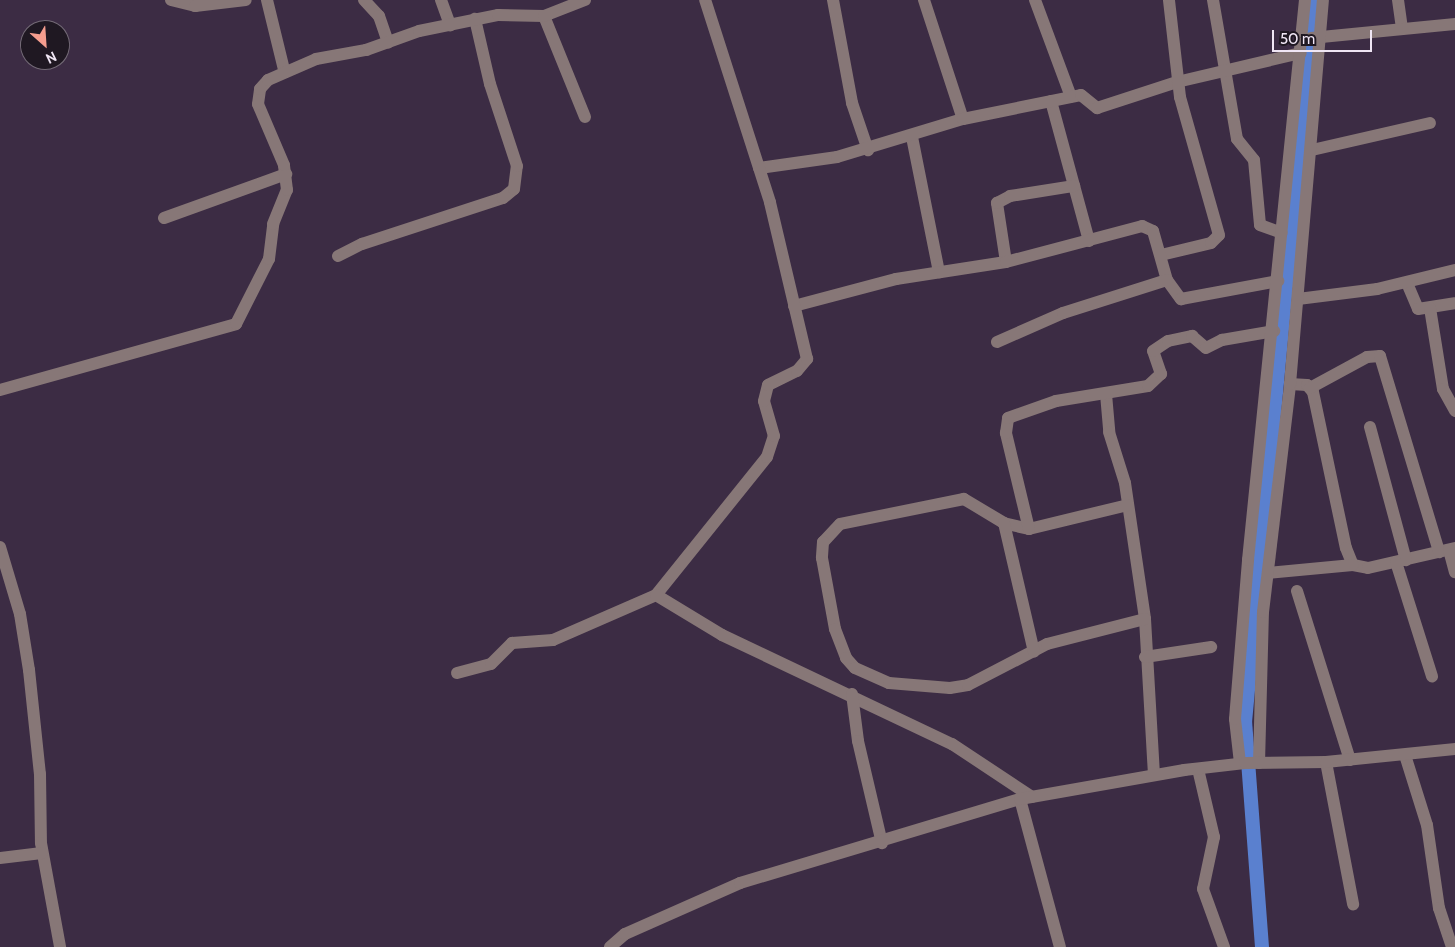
<!DOCTYPE html>
<html>
<head>
<meta charset="utf-8">
<style>
	body { margin:0 }
	#map { position:relative; width:1455px; height:947px; overflow:hidden; background:#3c2c44; font-family:Cabin,sans-serif }
	div>[style] { position:absolute }
	.canal>* { height:14px; margin:-7px; padding:0 7px; transform-origin:7px; border-radius:7px; background:#5a80cf }
	.minor>* { height:12px; margin:-6px; padding:0 6px; transform-origin:6px; border-radius:6px; background:#877777 }
	span { translate:-50% -50%; white-space:nowrap; text-align:center; line-height:1.15; -webkit-text-stroke:5px #1f1822; paint-order:stroke }
	.north { position:absolute; left:20px; top:20px; width:50px; height:50px; box-sizing:border-box; background:#1f1822; border:1px solid #736a76; border-radius:50%; rotate:154deg; font-size:14px; font-weight:700; line-height:20px; text-align:center; color:#f0e6f5 }
	.north::after { content:''; display:block; margin:auto; width:18px; height:22px; background:#f59d8e; clip-path:polygon(50% 0,100% 100%,50% 72%,0 100%) }
	.scale { position:absolute; left:1272px; top:30px; width:100px; height:22px; box-sizing:border-box; border:2px solid #f0e6f5; border-top:0; padding-left:6px; font-size:15px; line-height:18px; white-space:nowrap; color:#f0e6f5; -webkit-text-stroke:4px #1f1822; paint-order:stroke }
</style>
</head>
<body>
<div id="map">
	<div class="canal">
		<div style="left:1262px;top:947px;width:226px;rotate:-94.3deg"></div>
		<div style="left:1245px;top:722px;width:725px;rotate:-84.62deg"></div>
	</div>
	<div class="minor">
		<div style="left:171px;top:0;width:25px;rotate:14deg"></div>
		<div style="left:195px;top:6px;width:51px;rotate:-6.7deg"></div>
		<div style="left:267px;top:0;width:72px;rotate:76.3deg"></div>
		<div style="left:364px;top:0;width:22px;rotate:47deg"></div>
		<div style="left:379px;top:16px;width:28px;rotate:71deg"></div>
		<div style="left:441px;top:0;width:27px;rotate:70deg"></div>
		<div style="left:833px;top:0;width:105px;rotate:79.5deg"></div>
		<div style="left:852px;top:103px;width:50px;rotate:71.2deg"></div>
		<div style="left:924px;top:0;width:125px;rotate:71.9deg"></div>
		<div style="left:1035px;top:0;width:103px;rotate:69.6deg"></div>
		<div style="left:1213px;top:0;width:141px;rotate:80.2deg"></div>
		<div style="left:1237px;top:139px;width:27px;rotate:51deg"></div>
		<div style="left:1254px;top:160px;width:65px;rotate:84.7deg"></div>
		<div style="left:1260px;top:225px;width:23px;rotate:20deg"></div>
		<div style="left:1398px;top:0;width:28px;rotate:82deg"></div>
		<div style="left:544px;top:16px;width:109px;rotate:67.9deg"></div>
		<div style="left:1311px;top:38px;width:145px;rotate:-5.6deg"></div>
		<div style="left:1051px;top:101px;width:145px;rotate:74.8deg"></div>
		<div style="left:912px;top:137px;width:138px;rotate:78.7deg"></div>
		<div style="left:1312px;top:150px;width:121px;rotate:-12.9deg"></div>
		<div style="left:759px;top:168px;width:79px;rotate:-8deg"></div>
		<div style="left:837px;top:157px;width:132px;rotate:-16.8deg"></div>
		<div style="left:963px;top:119px;width:120px;rotate:-11.5deg"></div>
		<div style="left:1081px;top:95px;width:21px;rotate:39deg"></div>
		<div style="left:1097px;top:108px;width:84px;rotate:-18deg"></div>
		<div style="left:1177px;top:82px;width:127px;rotate:-13.2deg"></div>
		<div style="left:164px;top:218px;width:130px;rotate:-19.8deg"></div>
		<div style="left:1161px;top:255px;width:51px;rotate:-13.5deg"></div>
		<div style="left:1211px;top:243px;width:11px;rotate:-45deg"></div>
		<div style="left:1219px;top:235px;width:143px;rotate:-105.8deg"></div>
		<div style="left:1180px;top:97px;width:98px;rotate:-96.5deg"></div>
		<div style="left:338px;top:256px;width:27px;rotate:-27deg"></div>
		<div style="left:362px;top:244px;width:148px;rotate:-18.1deg"></div>
		<div style="left:503px;top:198px;width:14px;rotate:-39deg"></div>
		<div style="left:514px;top:189px;width:23px;rotate:-83deg"></div>
		<div style="left:517px;top:166px;width:86px;rotate:-108.2deg"></div>
		<div style="left:490px;top:84px;width:67px;rotate:-103deg"></div>
		<div style="left:1006px;top:262px;width:60px;rotate:-98.7deg"></div>
		<div style="left:997px;top:203px;width:15px;rotate:-28deg"></div>
		<div style="left:1010px;top:196px;width:65px;rotate:-8.9deg"></div>
		<div style="left:1407px;top:283px;width:28px;rotate:67deg"></div>
		<div style="left:1418px;top:309px;width:37px;rotate:-9deg"></div>
		<div style="left:1298px;top:299px;width:80px;rotate:-7.2deg"></div>
		<div style="left:1377px;top:289px;width:80px;rotate:-13.7deg"></div>
		<div style="left:794px;top:306px;width:106px;rotate:-14.8deg"></div>
		<div style="left:896px;top:279px;width:111px;rotate:-8.8deg"></div>
		<div style="left:1006px;top:262px;width:141px;rotate:-14.8deg"></div>
		<div style="left:1142px;top:226px;width:12px;rotate:24deg"></div>
		<div style="left:1153px;top:231px;width:51px;rotate:74.1deg"></div>
		<div style="left:1167px;top:280px;width:24px;rotate:54deg"></div>
		<div style="left:1181px;top:299px;width:99px;rotate:-10.5deg"></div>
		<div style="left:1430px;top:308px;width:82px;rotate:80.9deg"></div>
		<div style="left:1443px;top:389px;width:25px;rotate:61deg"></div>
		<div style="left:997px;top:342px;width:72px;rotate:-23.7deg"></div>
		<div style="left:1063px;top:313px;width:109px;rotate:-17.6deg"></div>
		<div style="left:1290px;top:384px;width:17px;rotate:3deg"></div>
		<div style="left:1307px;top:385px;width:9px;rotate:49deg"></div>
		<div style="left:1313px;top:392px;width:159px;rotate:78.1deg"></div>
		<div style="left:1346px;top:548px;width:18px;rotate:68deg"></div>
		<div style="left:1353px;top:565px;width:15px;rotate:11deg"></div>
		<div style="left:1368px;top:568px;width:89px;rotate:-12.9deg"></div>
		<div style="left:1310px;top:388px;width:65px;rotate:-28.5deg"></div>
		<div style="left:1367px;top:357px;width:13px;rotate:-4deg"></div>
		<div style="left:1380px;top:356px;width:205px;rotate:73.2deg"></div>
		<div style="left:0;top:390px;width:245px;rotate:-15.6deg"></div>
		<div style="left:236px;top:324px;width:73px;rotate:-63.1deg"></div>
		<div style="left:269px;top:259px;width:35px;rotate:-83deg"></div>
		<div style="left:273px;top:224px;width:37px;rotate:-68deg"></div>
		<div style="left:287px;top:190px;width:25px;rotate:-97deg"></div>
		<div style="left:284px;top:165px;width:66px;rotate:-113.1deg"></div>
		<div style="left:258px;top:104px;width:15px;rotate:-82deg"></div>
		<div style="left:260px;top:89px;width:12px;rotate:-48deg"></div>
		<div style="left:268px;top:80px;width:52px;rotate:-23.6deg"></div>
		<div style="left:316px;top:59px;width:51px;rotate:-10.2deg"></div>
		<div style="left:366px;top:50px;width:56px;rotate:-19.7deg"></div>
		<div style="left:419px;top:31px;width:81px;rotate:-11.4deg"></div>
		<div style="left:498px;top:15px;width:46px;rotate:1.2deg"></div>
		<div style="left:544px;top:16px;width:44px;rotate:-21.3deg"></div>
		<div style="left:1106px;top:394px;width:38px;rotate:85deg"></div>
		<div style="left:1109px;top:432px;width:53px;rotate:72.6deg"></div>
		<div style="left:1125px;top:483px;width:137px;rotate:81.6deg"></div>
		<div style="left:1145px;top:619px;width:156px;rotate:86.7deg"></div>
		<div style="left:1370px;top:427px;width:138px;rotate:74.9deg"></div>
		<div style="left:1128px;top:505px;width:102px;rotate:166.4deg"></div>
		<div style="left:1029px;top:529px;width:26px;rotate:-167deg"></div>
		<div style="left:1004px;top:523px;width:47px;rotate:-149deg"></div>
		<div style="left:964px;top:499px;width:126px;rotate:168.6deg"></div>
		<div style="left:840px;top:524px;width:25px;rotate:133deg"></div>
		<div style="left:823px;top:542px;width:16px;rotate:94deg"></div>
		<div style="left:822px;top:558px;width:72px;rotate:79.6deg"></div>
		<div style="left:835px;top:629px;width:31px;rotate:69deg"></div>
		<div style="left:846px;top:658px;width:13px;rotate:48deg"></div>
		<div style="left:855px;top:668px;width:37px;rotate:24deg"></div>
		<div style="left:889px;top:683px;width:61px;rotate:4.7deg"></div>
		<div style="left:950px;top:688px;width:18px;rotate:-9deg"></div>
		<div style="left:968px;top:685px;width:89px;rotate:-27.4deg"></div>
		<div style="left:1047px;top:644px;width:101px;rotate:-14.3deg"></div>
		<div style="left:1004px;top:523px;width:132px;rotate:76.9deg"></div>
		<div style="left:1029px;top:529px;width:99px;rotate:-103.5deg"></div>
		<div style="left:1006px;top:433px;width:15px;rotate:-82deg"></div>
		<div style="left:1008px;top:418px;width:51px;rotate:-19.5deg"></div>
		<div style="left:1056px;top:401px;width:93px;rotate:-9.3deg"></div>
		<div style="left:1148px;top:386px;width:18px;rotate:-43deg"></div>
		<div style="left:1161px;top:374px;width:24px;rotate:-109deg"></div>
		<div style="left:1153px;top:351px;width:18px;rotate:-34deg"></div>
		<div style="left:1168px;top:341px;width:25px;rotate:-12deg"></div>
		<div style="left:1192px;top:336px;width:18px;rotate:41deg"></div>
		<div style="left:1206px;top:348px;width:18px;rotate:-27deg"></div>
		<div style="left:1222px;top:340px;width:53px;rotate:-9.8deg"></div>
		<div style="left:0;top:547px;width:70px;rotate:73.4deg"></div>
		<div style="left:20px;top:614px;width:57px;rotate:80.9deg"></div>
		<div style="left:29px;top:670px;width:105px;rotate:84deg"></div>
		<div style="left:40px;top:774px;width:69px;rotate:89.2deg"></div>
		<div style="left:41px;top:843px;width:106px;rotate:79.6deg"></div>
		<div style="left:1449px;top:550px;width:23px;rotate:75deg"></div>
		<div style="left:1396px;top:562px;width:120px;rotate:72.5deg"></div>
		<div style="left:1268px;top:573px;width:85px;rotate:-5.4deg"></div>
		<div style="left:1297px;top:591px;width:177px;rotate:72.6deg"></div>
		<div style="left:656px;top:595px;width:177px;rotate:-51.2deg"></div>
		<div style="left:767px;top:457px;width:22px;rotate:-72deg"></div>
		<div style="left:774px;top:436px;width:36px;rotate:-106deg"></div>
		<div style="left:764px;top:401px;width:16px;rotate:-76deg"></div>
		<div style="left:768px;top:385px;width:32px;rotate:-26deg"></div>
		<div style="left:797px;top:371px;width:16px;rotate:-50deg"></div>
		<div style="left:807px;top:359px;width:161px;rotate:-103.3deg"></div>
		<div style="left:770px;top:202px;width:212px;rotate:-107.8deg"></div>
		<div style="left:1145px;top:657px;width:67px;rotate:-8.6deg"></div>
		<div style="left:457px;top:673px;width:35px;rotate:-15deg"></div>
		<div style="left:491px;top:664px;width:30px;rotate:-45deg"></div>
		<div style="left:512px;top:643px;width:41px;rotate:-4.2deg"></div>
		<div style="left:553px;top:640px;width:112px;rotate:-23.6deg"></div>
		<div style="left:656px;top:595px;width:77px;rotate:31.2deg"></div>
		<div style="left:722px;top:635px;width:255px;rotate:25.4deg"></div>
		<div style="left:952px;top:744px;width:96px;rotate:33.5deg"></div>
		<div style="left:852px;top:694px;width:47px;rotate:82.7deg"></div>
		<div style="left:858px;top:741px;width:105px;rotate:76.8deg"></div>
		<div style="left:1405px;top:755px;width:73px;rotate:72.6deg"></div>
		<div style="left:1427px;top:825px;width:84px;rotate:81.8deg"></div>
		<div style="left:1439px;top:908px;width:41px;rotate:71.6deg"></div>
		<div style="left:1326px;top:762px;width:145px;rotate:79.2deg"></div>
		<div style="left:1240px;top:763px;width:44px;rotate:-96.5deg"></div>
		<div style="left:1235px;top:719px;width:160px;rotate:-85.3deg"></div>
		<div style="left:1248px;top:560px;width:563px;rotate:-84.19deg"></div>
		<div style="left:1259px;top:763px;width:151px;rotate:-88.5deg"></div>
		<div style="left:1263px;top:612px;width:230px;rotate:-83.2deg"></div>
		<div style="left:1290px;top:384px;width:385px;rotate:-85.1deg"></div>
		<div style="left:1198px;top:769px;width:70px;rotate:76.8deg"></div>
		<div style="left:1214px;top:837px;width:53px;rotate:101.9deg"></div>
		<div style="left:1203px;top:889px;width:62px;rotate:70.1deg"></div>
		<div style="left:1020px;top:799px;width:153px;rotate:74.9deg"></div>
		<div style="left:0;top:858px;width:42px;rotate:-6.8deg"></div>
		<div style="left:610px;top:947px;width:20px;rotate:-41deg"></div>
		<div style="left:625px;top:934px;width:126px;rotate:-23.9deg"></div>
		<div style="left:740px;top:883px;width:292px;rotate:-16.7deg"></div>
		<div style="left:1020px;top:799px;width:167px;rotate:-10deg"></div>
		<div style="left:1184px;top:770px;width:61px;rotate:-6.5deg"></div>
		<div style="left:1245px;top:763px;width:81px;rotate:-0.7deg"></div>
		<div style="left:1326px;top:762px;width:130px;rotate:-5.8deg"></div>
	</div>
	<div class="north">N</div>
	<div class="scale">50 m</div>
</div>
</body>
</html>
